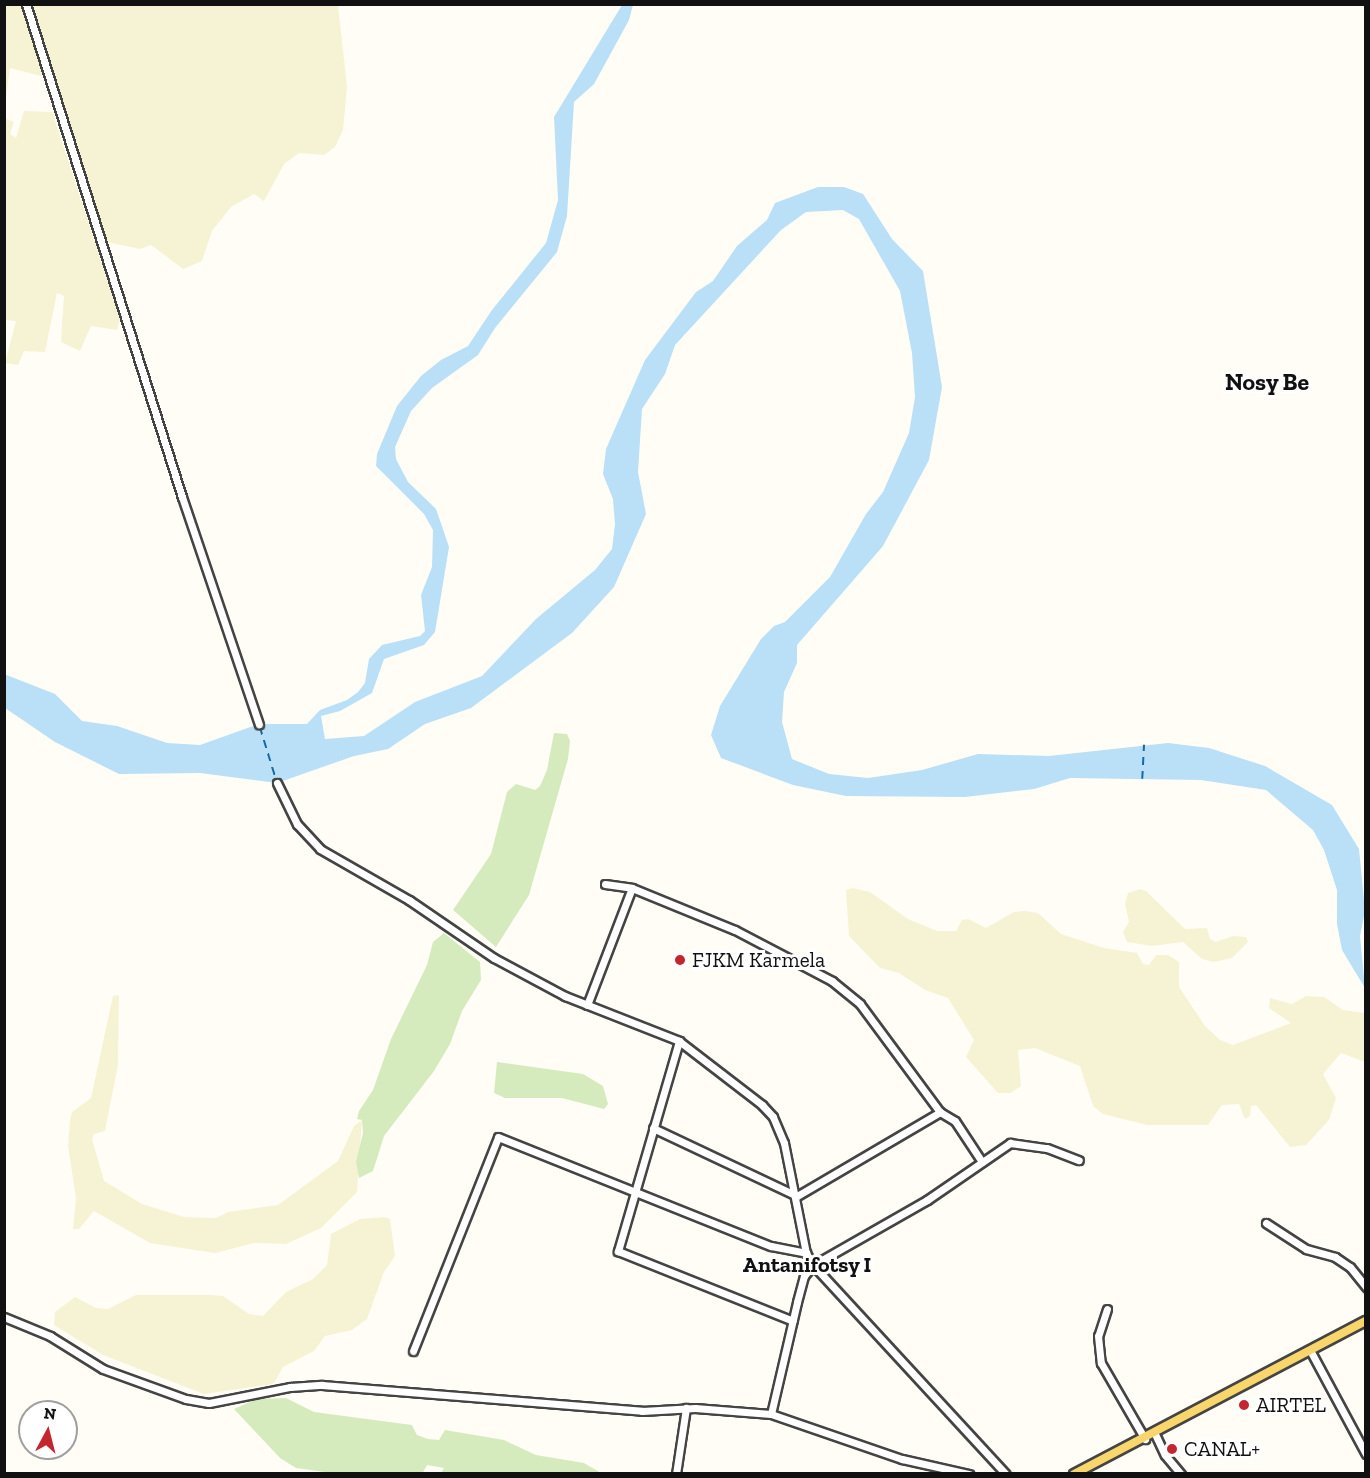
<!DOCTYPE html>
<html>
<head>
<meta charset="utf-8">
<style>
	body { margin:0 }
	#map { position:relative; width:1370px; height:1478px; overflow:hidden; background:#fffdf5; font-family:"Zilla Slab",serif }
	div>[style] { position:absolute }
	.farmland>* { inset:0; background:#f6f3d4 }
	.green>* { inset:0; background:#d5ebbd }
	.water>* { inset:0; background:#b9e0f7 }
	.ferry>* { height:1.5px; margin-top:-0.75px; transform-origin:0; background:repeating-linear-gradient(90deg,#1768a6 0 8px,transparent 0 14px) }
	.roads { filter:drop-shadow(2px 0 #444) drop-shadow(-2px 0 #444) drop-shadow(0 2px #444) drop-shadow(0 -2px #444) }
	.minor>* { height:7px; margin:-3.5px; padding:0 3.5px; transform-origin:3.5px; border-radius:3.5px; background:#fff }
	.major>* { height:8px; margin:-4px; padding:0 4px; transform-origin:4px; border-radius:4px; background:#f9d66b }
	.dots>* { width:16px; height:16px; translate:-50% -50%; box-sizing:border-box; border:3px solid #fff; border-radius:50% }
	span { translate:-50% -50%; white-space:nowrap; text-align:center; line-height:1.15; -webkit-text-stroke:6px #fff; paint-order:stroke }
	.poi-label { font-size:21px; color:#111 }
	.left { translate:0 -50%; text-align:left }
	.neighbourhood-label { font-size:22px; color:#111; font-weight:700 }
	.quarter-label { font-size:24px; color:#111; font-weight:700 }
	.frame { position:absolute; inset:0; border:6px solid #111; pointer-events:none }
	.north { position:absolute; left:18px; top:1400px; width:60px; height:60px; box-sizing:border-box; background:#fff; border:2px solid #a0a0a0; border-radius:50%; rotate:7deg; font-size:16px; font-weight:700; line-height:24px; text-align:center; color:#111 }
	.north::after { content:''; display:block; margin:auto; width:21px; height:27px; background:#c4262e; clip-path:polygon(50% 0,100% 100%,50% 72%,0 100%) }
</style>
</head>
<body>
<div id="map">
	<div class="farmland">
		<div style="clip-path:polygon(5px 5px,23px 5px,45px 77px,10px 68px,5px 104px)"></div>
		<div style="clip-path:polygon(30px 5px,338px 5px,347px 87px,343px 130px,335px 147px,324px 155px,299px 153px,284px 164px,264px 201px,254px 194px,231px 207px,212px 231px,202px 261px,183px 269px,151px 245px,140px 249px,107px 242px)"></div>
		<div style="clip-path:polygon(24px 111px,52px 112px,120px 318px,117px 330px,91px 326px,80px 351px,61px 342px,64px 296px,57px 293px,45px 352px,24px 351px,18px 365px,5px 363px,16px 321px,5px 320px,4px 118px,14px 122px,10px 134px,16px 138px)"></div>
		<div style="clip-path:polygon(852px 888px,870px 892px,908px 919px,937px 931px,956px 931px,962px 920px,968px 919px,986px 928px,1014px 912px,1025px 911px,1038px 913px,1061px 934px,1104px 948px,1137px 953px,1143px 964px,1149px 965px,1156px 955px,1168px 955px,1179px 962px,1179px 987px,1205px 1026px,1220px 1040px,1233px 1045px,1291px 1023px,1269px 1008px,1270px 998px,1292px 1004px,1306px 996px,1324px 997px,1343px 1010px,1365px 1013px,1365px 1062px,1341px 1053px,1323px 1074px,1336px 1098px,1329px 1120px,1306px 1145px,1290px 1147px,1256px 1105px,1251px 1106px,1250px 1116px,1245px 1119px,1239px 1104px,1222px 1105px,1208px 1125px,1147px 1125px,1103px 1114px,1093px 1106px,1080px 1066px,1035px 1048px,1018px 1050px,1021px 1086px,1011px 1093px,998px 1093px,966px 1057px,974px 1040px,948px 998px,925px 990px,899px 973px,880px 968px,849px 936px,846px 890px)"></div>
		<div style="clip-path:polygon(1140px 889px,1146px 891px,1185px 929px,1207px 928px,1210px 939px,1216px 942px,1233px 936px,1246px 937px,1248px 942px,1232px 958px,1214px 962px,1202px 959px,1183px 942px,1152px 946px,1127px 942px,1123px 932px,1129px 922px,1125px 904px,1128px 893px)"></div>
		<div style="clip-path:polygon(119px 995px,118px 1065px,105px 1131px,94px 1134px,92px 1139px,104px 1181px,142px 1204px,184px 1217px,216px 1218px,228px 1212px,278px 1205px,338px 1161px,354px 1126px,362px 1120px,357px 1192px,321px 1228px,286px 1244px,254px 1243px,215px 1253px,150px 1243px,94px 1211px,79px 1229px,73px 1229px,76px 1198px,68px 1146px,70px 1121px,72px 1112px,91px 1098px,113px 996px)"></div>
		<div style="clip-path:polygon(384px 1217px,390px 1219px,395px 1256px,384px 1272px,367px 1319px,352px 1330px,325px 1336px,314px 1351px,283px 1367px,274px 1383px,267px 1385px,204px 1394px,103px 1355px,54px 1325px,55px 1312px,75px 1297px,96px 1308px,108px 1309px,136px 1295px,211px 1295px,223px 1296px,249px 1314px,263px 1316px,286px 1292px,313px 1279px,327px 1265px,331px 1234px,360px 1219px)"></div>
	</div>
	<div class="green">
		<div style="clip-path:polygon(554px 733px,567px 734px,570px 741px,568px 759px,529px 895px,496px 947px,453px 910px,491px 854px,507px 792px,516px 784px,535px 790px,540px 786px,547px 770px)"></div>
		<div style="clip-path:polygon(444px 933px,480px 962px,481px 980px,462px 1011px,450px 1044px,434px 1071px,384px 1136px,373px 1171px,359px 1178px,356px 1162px,363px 1133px,362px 1120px,357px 1119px,359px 1111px,373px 1090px,391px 1039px,427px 965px,433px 942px)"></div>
		<div style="clip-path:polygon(497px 1062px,583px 1074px,603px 1086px,608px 1104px,604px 1109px,562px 1098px,505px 1098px,494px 1093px)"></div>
		<div style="clip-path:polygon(286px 1398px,314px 1412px,412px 1425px,417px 1435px,428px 1439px,439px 1440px,445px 1430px,504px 1440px,536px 1455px,584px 1463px,601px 1473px,441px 1473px,444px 1468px,427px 1465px,422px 1474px,332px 1473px,296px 1468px,280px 1458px,234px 1409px,257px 1399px)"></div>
	</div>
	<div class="water">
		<div style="clip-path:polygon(622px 5px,633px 5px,629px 20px,594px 84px,574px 102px,567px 216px,557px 252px,495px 328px,478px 355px,432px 388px,411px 411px,395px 447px,396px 459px,408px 482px,436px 509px,449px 547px,435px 632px,424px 645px,384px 659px,372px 693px,340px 711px,321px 716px,325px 739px,364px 736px,415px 702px,482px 676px,536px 619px,595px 570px,612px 549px,615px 524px,613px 499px,603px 474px,606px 449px,645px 360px,696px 292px,713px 281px,737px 246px,767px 220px,775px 203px,818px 187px,844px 187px,863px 194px,892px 239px,923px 271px,942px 387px,929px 460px,883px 546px,797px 645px,797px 663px,784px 692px,782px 722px,792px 759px,829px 774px,868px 778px,922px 770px,978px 754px,1049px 756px,1168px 743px,1209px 748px,1265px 766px,1332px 805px,1359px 849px,1365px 911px,1360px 936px,1365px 988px,1342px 950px,1337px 924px,1337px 890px,1324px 850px,1313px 830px,1266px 790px,1201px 780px,1070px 778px,1034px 789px,965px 797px,846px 796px,793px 785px,721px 758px,711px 735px,720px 706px,761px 639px,774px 626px,785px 622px,830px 577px,866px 514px,883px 492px,909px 433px,915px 397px,912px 353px,900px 291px,859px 219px,843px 210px,806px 212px,781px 230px,675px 345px,665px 374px,642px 409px,638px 472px,646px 514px,614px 587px,572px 633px,471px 708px,425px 724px,388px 749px,354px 756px,277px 783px,200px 773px,119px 774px,55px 742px,5px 708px,4px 674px,55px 694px,82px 721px,117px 726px,167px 743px,200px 745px,259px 724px,307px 724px,320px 710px,347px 700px,358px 692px,365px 683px,369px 659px,382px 645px,420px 636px,425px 631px,421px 595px,432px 567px,433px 530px,424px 514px,376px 466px,377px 454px,397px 406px,421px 376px,441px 360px,468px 346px,492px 310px,546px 243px,558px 200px,554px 117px)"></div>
	</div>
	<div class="ferry">
		<div style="left:260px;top:727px;width:54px;rotate:72.9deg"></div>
		<div style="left:1142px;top:779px;width:34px;rotate:-87deg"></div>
	</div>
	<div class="roads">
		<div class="minor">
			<div style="left:26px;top:4px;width:517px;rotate:72.44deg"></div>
			<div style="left:182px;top:497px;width:240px;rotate:71.3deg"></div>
			<div style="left:277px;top:783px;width:46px;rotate:64deg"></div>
			<div style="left:297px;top:824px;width:34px;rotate:47deg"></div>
			<div style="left:320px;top:849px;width:103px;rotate:29.8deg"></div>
			<div style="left:409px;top:900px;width:103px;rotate:34.3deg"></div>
			<div style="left:494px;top:958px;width:81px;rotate:28.2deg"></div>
			<div style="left:565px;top:996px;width:123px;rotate:21.5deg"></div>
			<div style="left:679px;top:1041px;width:105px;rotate:37.6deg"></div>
			<div style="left:762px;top:1105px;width:16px;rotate:47deg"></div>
			<div style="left:773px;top:1117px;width:28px;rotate:67deg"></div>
			<div style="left:784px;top:1143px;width:112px;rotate:78.7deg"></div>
			<div style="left:806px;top:1253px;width:14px;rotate:60deg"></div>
			<div style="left:813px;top:1265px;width:284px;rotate:47.3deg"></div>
			<div style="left:605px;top:884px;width:27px;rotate:8deg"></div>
			<div style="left:632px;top:888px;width:111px;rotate:22.2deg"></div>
			<div style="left:735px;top:930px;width:110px;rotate:27.7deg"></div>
			<div style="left:832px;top:981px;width:36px;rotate:39deg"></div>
			<div style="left:860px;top:1004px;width:134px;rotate:53.5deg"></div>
			<div style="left:940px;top:1112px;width:17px;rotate:31deg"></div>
			<div style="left:955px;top:1121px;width:49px;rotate:56.6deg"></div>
			<div style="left:587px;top:1005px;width:125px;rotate:-69deg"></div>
			<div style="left:679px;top:1041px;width:219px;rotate:106.2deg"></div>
			<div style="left:618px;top:1251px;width:188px;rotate:21.8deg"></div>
			<div style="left:653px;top:1128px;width:159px;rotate:25.3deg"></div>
			<div style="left:797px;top:1196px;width:166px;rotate:-30.4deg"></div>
			<div style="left:1266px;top:1223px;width:48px;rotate:33deg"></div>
			<div style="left:1306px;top:1249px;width:30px;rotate:15deg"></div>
			<div style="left:1335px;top:1257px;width:18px;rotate:34deg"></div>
			<div style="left:1350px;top:1267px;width:26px;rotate:51deg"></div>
			<div style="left:1107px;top:1309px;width:28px;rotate:108deg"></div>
			<div style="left:1098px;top:1336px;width:27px;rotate:84deg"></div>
			<div style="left:1101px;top:1363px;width:88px;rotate:59.9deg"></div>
			<div style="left:4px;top:1317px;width:50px;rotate:22.4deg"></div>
			<div style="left:50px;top:1336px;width:62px;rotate:31.9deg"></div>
			<div style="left:103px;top:1369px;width:88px;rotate:19.9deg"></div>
			<div style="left:186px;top:1399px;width:23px;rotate:10deg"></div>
			<div style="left:209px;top:1403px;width:83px;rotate:-11.2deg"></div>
			<div style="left:290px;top:1387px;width:32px;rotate:-4deg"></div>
			<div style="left:322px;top:1385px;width:321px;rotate:4.6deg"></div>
			<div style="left:642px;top:1411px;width:53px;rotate:-3.2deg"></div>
			<div style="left:695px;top:1408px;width:76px;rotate:4.5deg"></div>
			<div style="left:771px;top:1414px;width:139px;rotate:19deg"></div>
			<div style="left:902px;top:1459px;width:69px;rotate:12.6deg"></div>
			<div style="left:413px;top:1351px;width:230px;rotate:-68.3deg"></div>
			<div style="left:498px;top:1137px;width:294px;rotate:21.8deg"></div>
			<div style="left:771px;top:1246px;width:36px;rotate:11deg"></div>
			<div style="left:1311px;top:1352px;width:116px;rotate:61.7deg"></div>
			<div style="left:771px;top:1414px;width:115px;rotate:-76.9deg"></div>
			<div style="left:797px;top:1302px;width:27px;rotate:-75deg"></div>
			<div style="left:804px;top:1276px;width:14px;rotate:-51deg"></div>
			<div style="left:813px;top:1265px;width:131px;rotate:-29.7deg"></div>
			<div style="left:927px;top:1200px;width:101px;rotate:-34.5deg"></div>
			<div style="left:1010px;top:1143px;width:37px;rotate:8deg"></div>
			<div style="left:1047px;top:1148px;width:34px;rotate:21deg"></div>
			<div style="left:1155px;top:1434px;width:23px;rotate:65deg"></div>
			<div style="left:1165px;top:1455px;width:25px;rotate:50deg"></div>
			<div style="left:676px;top:1474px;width:67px;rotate:-81.4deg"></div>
		</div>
		<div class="major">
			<div style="left:1074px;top:1474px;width:330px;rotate:-27.7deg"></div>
		</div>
	</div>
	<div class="dots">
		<div style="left:680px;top:960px;background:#c4262e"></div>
		<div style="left:1244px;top:1405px;background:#c4262e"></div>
		<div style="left:1172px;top:1449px;background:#c4262e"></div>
	</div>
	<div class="poi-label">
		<span class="left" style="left:692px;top:960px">FJKM Karmela</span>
		<span class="left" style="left:1256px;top:1405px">AIRTEL</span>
		<span class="left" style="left:1184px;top:1449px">CANAL+</span>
	</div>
	<div class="neighbourhood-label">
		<span style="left:807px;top:1265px">Antanifotsy I</span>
	</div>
	<div class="quarter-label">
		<span style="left:1267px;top:382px">Nosy Be</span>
	</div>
	<div class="frame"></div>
	<div class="north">N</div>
</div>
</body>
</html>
